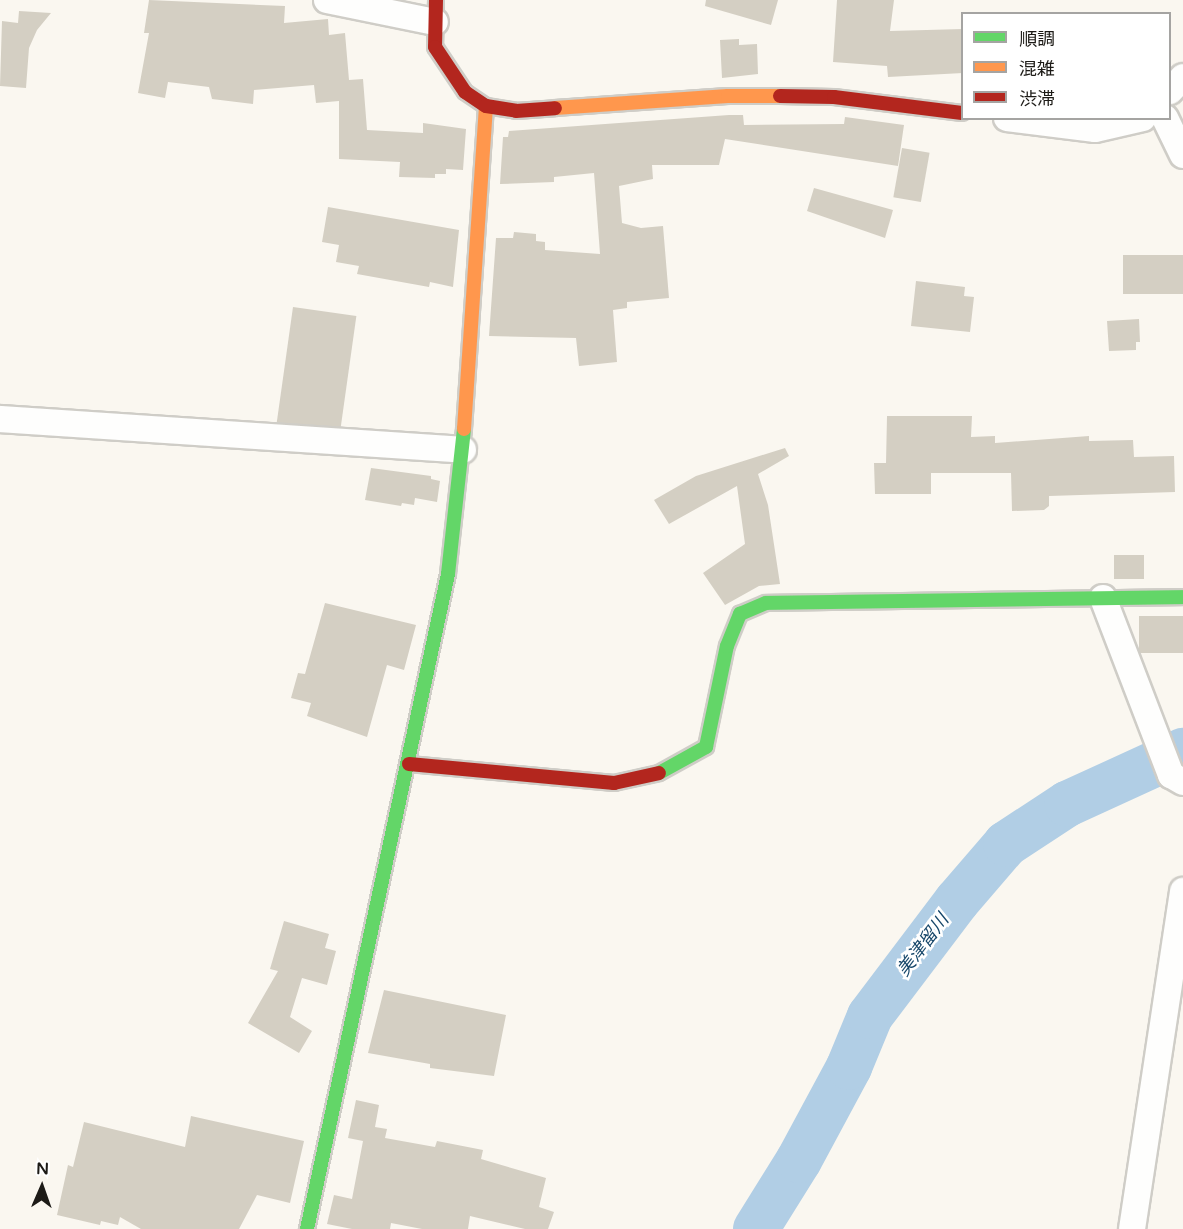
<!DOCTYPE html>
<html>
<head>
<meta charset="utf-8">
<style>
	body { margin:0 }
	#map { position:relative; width:1183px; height:1229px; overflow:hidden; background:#faf7f0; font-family:"Varela Round","Noto Sans JP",sans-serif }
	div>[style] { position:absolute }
	.river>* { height:46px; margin:-23px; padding:0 23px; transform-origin:23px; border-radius:23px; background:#b1cee5 }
	.building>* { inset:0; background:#d4cfc3; transform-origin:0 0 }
	.roads { filter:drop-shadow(2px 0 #cfcdc7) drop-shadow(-2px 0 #cfcdc7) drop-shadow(0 2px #cfcdc7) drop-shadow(0 -2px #cfcdc7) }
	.street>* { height:26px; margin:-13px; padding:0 13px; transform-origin:13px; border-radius:13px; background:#fefefd }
	.fast>* { height:14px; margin:-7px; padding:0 7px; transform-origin:7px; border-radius:7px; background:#63d668 }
	.slow>* { height:14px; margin:-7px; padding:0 7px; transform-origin:7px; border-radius:7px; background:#ff974d }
	.jam>* { height:14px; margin:-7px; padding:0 7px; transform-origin:7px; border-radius:7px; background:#b3261e }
	span { translate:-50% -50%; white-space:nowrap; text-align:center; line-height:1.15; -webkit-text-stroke:5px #fff; paint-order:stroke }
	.water-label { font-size:18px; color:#17476a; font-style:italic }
	.legend { position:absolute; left:961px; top:12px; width:210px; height:108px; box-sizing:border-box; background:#fff; border:2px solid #a5a4a2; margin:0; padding:8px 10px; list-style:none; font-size:18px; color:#1d1b17 }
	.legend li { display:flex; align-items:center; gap:12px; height:30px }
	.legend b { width:30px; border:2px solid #a5a4a2 }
	.north { position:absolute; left:12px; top:1157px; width:60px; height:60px; -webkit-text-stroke:4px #fff; paint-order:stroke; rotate:2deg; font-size:16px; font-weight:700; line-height:24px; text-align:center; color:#1d1b17 }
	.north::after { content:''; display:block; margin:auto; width:21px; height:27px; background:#1d1b17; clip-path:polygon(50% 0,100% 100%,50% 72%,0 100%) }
</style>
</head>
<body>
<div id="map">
	<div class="river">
		<div style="left:756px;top:1229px;width:81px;rotate:-58.1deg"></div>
		<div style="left:799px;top:1160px;width:106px;rotate:-61.7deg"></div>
		<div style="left:849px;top:1067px;width:55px;rotate:-67.6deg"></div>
		<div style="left:870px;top:1016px;width:144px;rotate:-52.9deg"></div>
		<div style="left:957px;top:901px;width:75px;rotate:-49.3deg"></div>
		<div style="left:1006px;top:844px;width:73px;rotate:-33.3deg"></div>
		<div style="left:1067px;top:804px;width:128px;rotate:-24.6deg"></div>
	</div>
	<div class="building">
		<div style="clip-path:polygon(149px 0,285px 6px,284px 23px,328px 19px,329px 35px,345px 33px,349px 80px,363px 79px,367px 130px,423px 133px,423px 123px,466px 129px,463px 170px,446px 169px,446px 174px,435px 174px,435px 178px,399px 177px,400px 162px,339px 159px,339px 101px,316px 103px,314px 85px,254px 90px,253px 104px,212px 99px,209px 87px,168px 82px,165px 98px,138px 93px,149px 33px,144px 33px)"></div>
		<div style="clip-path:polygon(706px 0,778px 0,771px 25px,705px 6px)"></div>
		<div style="clip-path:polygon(837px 0,894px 0,890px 31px,963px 29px,963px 73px,888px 77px,887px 66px,833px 62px)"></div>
		<div style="clip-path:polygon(19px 11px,51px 13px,37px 30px,29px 48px,26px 88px,0 86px,2px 21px,18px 23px)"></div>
		<div style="clip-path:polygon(739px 39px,739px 45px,757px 44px,758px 74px,722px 78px,720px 40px)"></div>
		<div style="clip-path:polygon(729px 115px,743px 115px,744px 125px,844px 124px,845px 117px,904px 125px,898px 166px,725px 139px,719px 165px,652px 165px,653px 179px,619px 186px,622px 223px,641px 228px,663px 226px,669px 298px,627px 302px,627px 308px,613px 310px,617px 362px,579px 366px,576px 338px,489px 336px,496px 238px,513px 238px,514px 232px,536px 234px,536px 241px,545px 242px,545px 250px,600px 254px,594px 173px,554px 177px,554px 182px,500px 184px,503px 137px,508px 137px,509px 131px)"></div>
		<div style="left:902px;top:148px;width:28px;height:50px;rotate:10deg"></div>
		<div style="clip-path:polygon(814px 188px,893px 210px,885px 238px,807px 211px)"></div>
		<div style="clip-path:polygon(328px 207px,459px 230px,453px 287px,430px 282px,429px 287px,357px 274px,359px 266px,336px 262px,339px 245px,322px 242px)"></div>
		<div style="left:1183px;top:255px;width:39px;height:60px;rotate:90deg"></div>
		<div style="clip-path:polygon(916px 281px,965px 287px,964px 296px,974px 297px,970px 332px,911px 326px)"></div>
		<div style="left:293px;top:307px;width:64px;height:117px;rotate:8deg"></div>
		<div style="clip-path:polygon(1139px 319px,1140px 342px,1136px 342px,1136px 350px,1109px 351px,1107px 321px)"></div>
		<div style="clip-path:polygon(887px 416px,972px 416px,971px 437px,995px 436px,995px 443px,1089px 436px,1089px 441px,1133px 440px,1134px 457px,1174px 456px,1175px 492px,1049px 496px,1049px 506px,1044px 510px,1012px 511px,1011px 473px,931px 473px,931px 494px,875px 494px,874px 463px,886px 463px)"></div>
		<div style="clip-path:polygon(785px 448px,789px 456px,758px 474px,768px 505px,780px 584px,759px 586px,725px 605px,703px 573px,745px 544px,737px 486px,669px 524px,654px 500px,696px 476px)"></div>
		<div style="clip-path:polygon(371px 468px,431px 476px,431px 479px,440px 481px,437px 502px,415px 498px,414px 505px,402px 503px,401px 506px,365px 500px)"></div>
		<div style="left:1144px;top:555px;width:24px;height:30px;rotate:90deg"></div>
		<div style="clip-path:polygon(325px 603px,416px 625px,404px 670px,387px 665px,367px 737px,307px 716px,311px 703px,291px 698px,298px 673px,305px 674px)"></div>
		<div style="left:1139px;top:616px;width:44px;height:37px"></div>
		<div style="clip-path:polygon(284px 921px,329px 934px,325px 948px,336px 951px,327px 985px,302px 978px,290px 1017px,312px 1031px,299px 1053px,248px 1023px,278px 971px,270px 969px)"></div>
		<div style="clip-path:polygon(384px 990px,506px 1015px,494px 1076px,430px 1068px,430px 1064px,368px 1053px)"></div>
		<div style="clip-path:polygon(356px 1100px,379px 1105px,375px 1127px,387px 1129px,385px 1138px,435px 1147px,437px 1141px,483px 1150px,481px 1159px,546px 1178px,539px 1207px,554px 1212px,548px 1229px,525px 1229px,470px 1216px,468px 1229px,422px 1229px,391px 1223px,390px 1229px,352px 1229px,327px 1224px,334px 1195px,352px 1199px,363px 1141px,348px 1138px)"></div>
		<div style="clip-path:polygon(191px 1116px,304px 1141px,290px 1203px,257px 1195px,239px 1229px,141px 1229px,120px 1217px,118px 1225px,101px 1221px,100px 1225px,57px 1215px,68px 1165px,73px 1167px,84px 1122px,185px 1147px)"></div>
	</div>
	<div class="roads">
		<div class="street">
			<div style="left:327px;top:0;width:110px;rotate:11.5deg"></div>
			<div style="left:1170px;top:91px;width:19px;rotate:-47deg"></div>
			<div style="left:1007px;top:118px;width:89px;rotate:7.1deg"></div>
			<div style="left:1095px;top:129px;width:49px;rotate:-12.9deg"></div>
			<div style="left:1165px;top:118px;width:41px;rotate:64.1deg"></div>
			<div style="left:0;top:419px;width:464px;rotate:3.8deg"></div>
			<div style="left:1103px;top:598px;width:190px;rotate:69deg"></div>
			<div style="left:1171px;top:775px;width:14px;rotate:30deg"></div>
			<div style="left:1132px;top:1229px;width:342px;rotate:-81.4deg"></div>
		</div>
		<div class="fast">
			<div style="left:659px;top:773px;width:54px;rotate:-29deg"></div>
			<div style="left:706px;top:747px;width:103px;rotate:-78.3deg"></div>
			<div style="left:727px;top:646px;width:35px;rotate:-68deg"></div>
			<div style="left:740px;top:614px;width:28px;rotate:-23deg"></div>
			<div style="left:766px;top:603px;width:417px;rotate:-0.8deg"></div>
			<div style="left:307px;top:1229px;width:670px;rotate:-77.85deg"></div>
			<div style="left:448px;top:574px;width:146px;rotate:-83.7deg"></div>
		</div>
		<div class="slow">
			<div style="left:555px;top:108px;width:173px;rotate:-4deg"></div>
			<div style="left:728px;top:96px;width:52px"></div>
			<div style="left:464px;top:429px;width:324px;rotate:-86.1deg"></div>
		</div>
		<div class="jam">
			<div style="left:436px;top:0;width:47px;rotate:91.2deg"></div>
			<div style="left:435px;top:47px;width:54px;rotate:56.3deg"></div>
			<div style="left:465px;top:92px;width:25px;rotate:34deg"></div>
			<div style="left:486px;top:106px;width:30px;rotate:9deg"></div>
			<div style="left:516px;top:111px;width:39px;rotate:-4deg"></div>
			<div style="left:780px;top:96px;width:54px;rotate:1.1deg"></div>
			<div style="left:834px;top:97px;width:129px;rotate:7.1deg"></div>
			<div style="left:409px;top:764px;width:206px;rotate:5.3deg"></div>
			<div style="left:614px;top:783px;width:46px;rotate:-12.5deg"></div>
		</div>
	</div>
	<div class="water-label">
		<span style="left:923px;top:945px;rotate:-53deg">美津留川</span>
	</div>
	<ul class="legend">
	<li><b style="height:8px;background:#63d668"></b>順調</li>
	<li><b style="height:8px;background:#ff974d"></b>混雑</li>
	<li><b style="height:8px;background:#b3261e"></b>渋滞</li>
	</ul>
	<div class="north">N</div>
</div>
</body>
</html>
